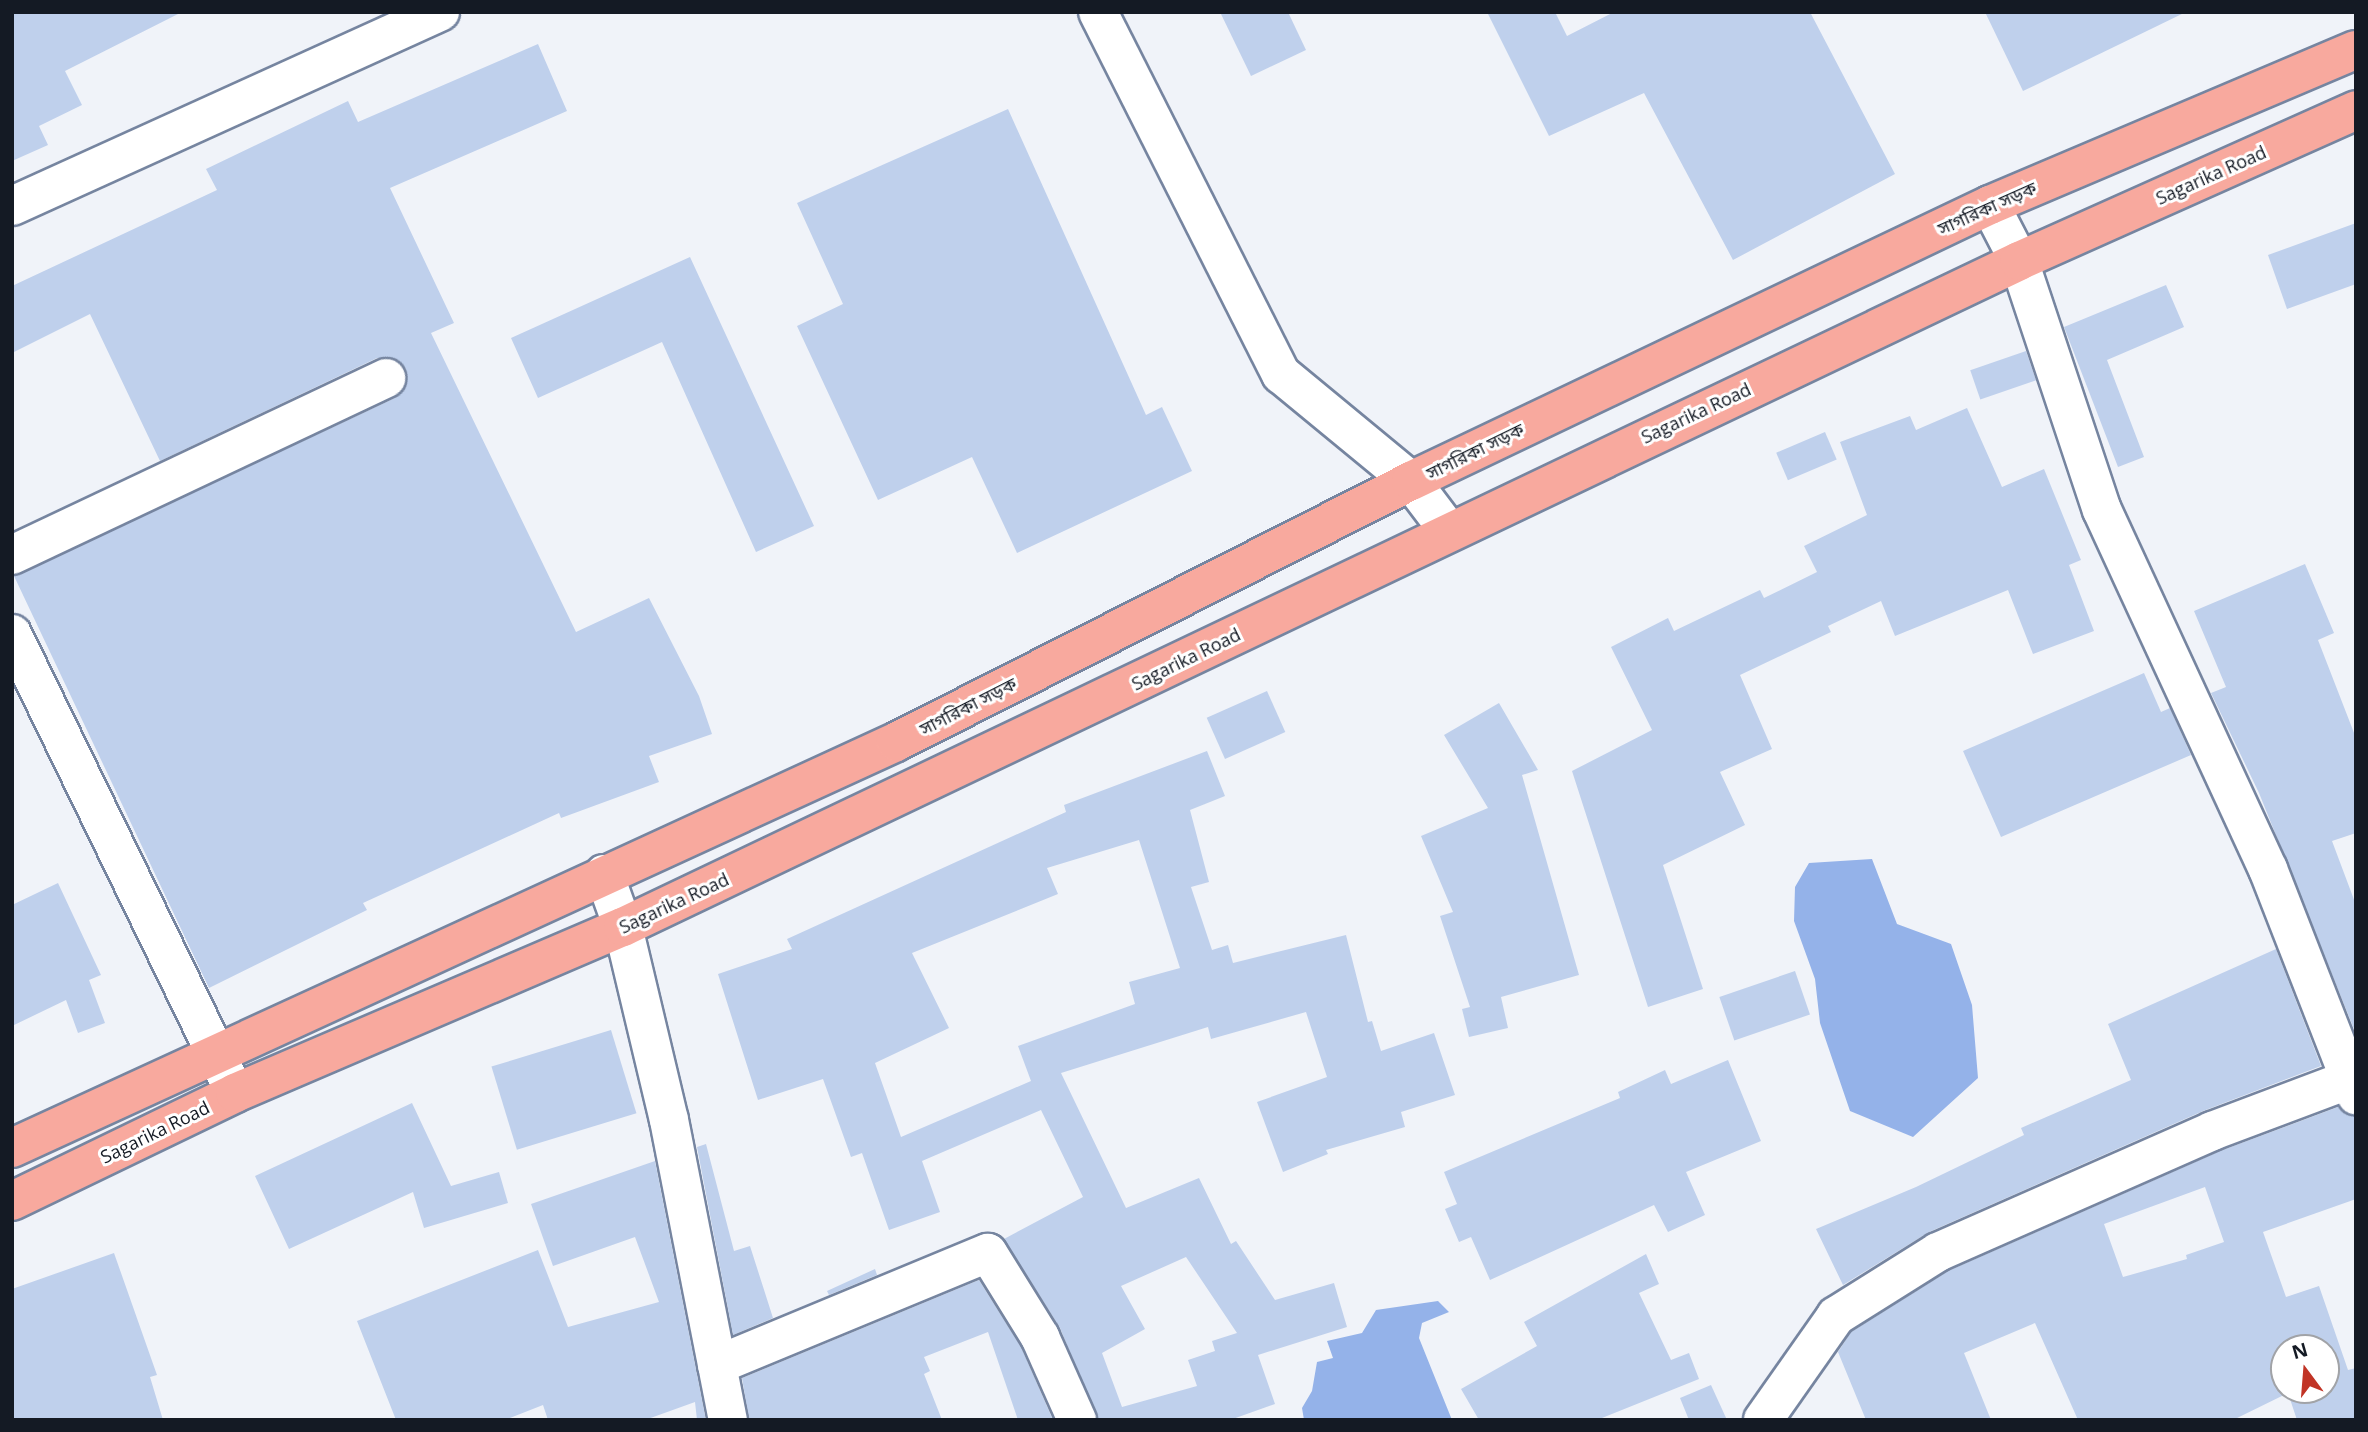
<!DOCTYPE html>
<html>
<head>
<meta charset="utf-8">
<style>
	body { margin:0 }
	#map { position:relative; width:2368px; height:1432px; overflow:hidden; background:#f0f3f9; font-family:"Open Sans","Noto Sans Bengali",sans-serif }
	div>[style] { position:absolute }
	.water>* { inset:0; background:#94b2e9 }
	.building>* { inset:0; background:#bfd0ec; transform-origin:0 0 }
	.roads { filter:drop-shadow(2px 0 #7685a0) drop-shadow(-2px 0 #7685a0) drop-shadow(0 2px #7685a0) drop-shadow(0 -2px #7685a0) }
	.street>* { height:38px; margin:-19px; padding:0 19px; transform-origin:19px; border-radius:19px; background:#fff }
	.primary>* { height:38px; margin:-19px; padding:0 19px; transform-origin:19px; border-radius:19px; background:#f8a99e }
	span { translate:-50% -50%; white-space:nowrap; text-align:center; line-height:1.15; -webkit-text-stroke:6px #fff; paint-order:stroke }
	.street-label { font-size:18px; color:#141a24 }
	.frame { position:absolute; inset:0; border:14px solid #141a24; pointer-events:none }
	.north { position:absolute; left:2270px; top:1334px; width:70px; height:70px; box-sizing:border-box; background:#fff; border:2px solid #a1a3a7; border-radius:50%; rotate:344deg; font-size:19px; font-weight:700; line-height:28px; text-align:center; color:#141a24 }
	.north::after { content:''; display:block; margin:auto; width:24px; height:32px; background:#c13426; clip-path:polygon(50% 0,100% 100%,50% 72%,0 100%) }
</style>
</head>
<body>
<div id="map">
	<div class="water">
		<div style="clip-path:polygon(1872px 859px,1897px 924px,1951px 944px,1972px 1005px,1978px 1078px,1913px 1137px,1850px 1111px,1820px 1023px,1815px 979px,1794px 921px,1795px 887px,1809px 863px)"></div>
		<div style="clip-path:polygon(1438px 1301px,1449px 1312px,1422px 1323px,1419px 1338px,1452px 1420px,1304px 1420px,1302px 1408px,1312px 1391px,1317px 1362px,1333px 1358px,1327px 1341px,1362px 1333px,1376px 1310px)"></div>
	</div>
	<div class="building">
		<div style="clip-path:polygon(12px 12px,182px 12px,65px 71px,82px 105px,39px 126px,48px 145px,12px 161px)"></div>
		<div style="clip-path:polygon(1220px 12px,1288px 12px,1306px 50px,1251px 76px)"></div>
		<div style="clip-path:polygon(1487px 12px,1555px 12px,1567px 36px,1614px 12px,1810px 12px,1895px 174px,1733px 260px,1644px 93px,1549px 136px)"></div>
		<div style="clip-path:polygon(1985px 12px,2186px 12px,2023px 91px)"></div>
		<div style="clip-path:polygon(538px 44px,567px 111px,390px 188px,454px 323px,431px 333px,576px 632px,649px 598px,699px 696px,712px 734px,649px 756px,659px 782px,561px 818px,559px 813px,363px 903px,367px 910px,209px 988px,14px 576px,395px 398px,404px 390px,406px 369px,398px 360px,377px 358px,160px 461px,90px 314px,12px 353px,12px 286px,217px 190px,206px 169px,348px 101px,358px 122px)"></div>
		<div style="clip-path:polygon(1008px 109px,1146px 415px,1162px 407px,1192px 471px,1017px 553px,972px 457px,878px 500px,797px 326px,843px 304px,797px 203px)"></div>
		<div style="clip-path:polygon(2356px 223px,2356px 284px,2287px 309px,2268px 255px)"></div>
		<div style="clip-path:polygon(690px 257px,814px 526px,756px 552px,662px 342px,538px 398px,511px 338px)"></div>
		<div style="clip-path:polygon(2166px 285px,2184px 327px,2107px 360px,2144px 457px,2118px 467px,2064px 327px)"></div>
		<div style="left:2026px;top:351px;width:31px;height:59px;rotate:71deg"></div>
		<div style="clip-path:polygon(1967px 408px,2002px 487px,2044px 469px,2081px 560px,2069px 565px,2094px 631px,2033px 654px,2008px 590px,1895px 636px,1881px 601px,1828px 626px,1831px 632px,1740px 675px,1772px 749px,1720px 772px,1745px 825px,1663px 865px,1703px 989px,1648px 1007px,1572px 771px,1652px 730px,1611px 647px,1668px 618px,1674px 631px,1760px 590px,1764px 598px,1817px 572px,1804px 546px,1867px 515px,1840px 442px,1910px 416px,1916px 430px)"></div>
		<div style="left:1825px;top:432px;width:30px;height:53px;rotate:67deg"></div>
		<div style="clip-path:polygon(2305px 564px,2334px 633px,2318px 640px,2356px 738px,2356px 833px,2332px 841px,2356px 905px,2356px 1034px,2259px 793px,2211px 693px,2226px 687px,2194px 611px)"></div>
		<div style="clip-path:polygon(2144px 673px,2161px 712px,2170px 708px,2191px 755px,2001px 837px,1963px 751px)"></div>
		<div style="left:1267px;top:691px;width:45px;height:66px;rotate:66deg"></div>
		<div style="clip-path:polygon(1499px 703px,1538px 770px,1522px 775px,1579px 975px,1501px 997px,1508px 1028px,1469px 1037px,1462px 1009px,1470px 1007px,1440px 916px,1453px 912px,1421px 836px,1488px 808px,1444px 735px)"></div>
		<div style="clip-path:polygon(evenodd,1207px 751px,1225px 796px,1190px 810px,1209px 882px,1191px 887px,1212px 950px,1228px 945px,1233px 963px,1346px 935px,1368px 1022px,1372px 1021px,1381px 1051px,1434px 1033px,1455px 1095px,1401px 1112px,1405px 1127px,1326px 1150px,1328px 1154px,1283px 1172px,1257px 1102px,1327px 1077px,1306px 1012px,1211px 1039px,1208px 1027px,1061px 1073px,1126px 1208px,1199px 1178px,1231px 1244px,1236px 1241px,1275px 1300px,1334px 1283px,1347px 1327px,1258px 1355px,1275px 1404px,1230px 1420px,1098px 1420px,1060px 1328px,1004px 1239px,1083px 1197px,1041px 1110px,922px 1161px,940px 1212px,889px 1230px,862px 1153px,851px 1157px,823px 1079px,758px 1100px,718px 974px,792px 949px,787px 939px,1066px 812px,1064px 805px,1207px 751px,1139px 840px,1180px 968px,1129px 982px,1135px 1004px,1018px 1046px,1031px 1081px,901px 1137px,875px 1063px,949px 1028px,912px 953px,1058px 894px,1047px 868px,1139px 840px,1207px 751px,1186px 1257px,1237px 1333px,1212px 1341px,1215px 1351px,1188px 1360px,1197px 1386px,1122px 1407px,1102px 1353px,1145px 1329px,1121px 1286px,1186px 1257px)"></div>
		<div style="clip-path:polygon(58px 883px,101px 975px,89px 980px,105px 1023px,78px 1033px,66px 1000px,12px 1026px,12px 905px)"></div>
		<div style="clip-path:polygon(2276px 949px,2321px 1066px,2203px 1111px,1929px 1232px,1843px 1285px,1816px 1229px,1916px 1187px,2024px 1135px,2021px 1128px,2131px 1080px,2108px 1024px)"></div>
		<div style="left:1795px;top:971px;width:46px;height:80px;rotate:71deg"></div>
		<div style="left:611px;top:1030px;width:87px;height:125px;rotate:73deg"></div>
		<div style="clip-path:polygon(1728px 1060px,1761px 1141px,1686px 1172px,1705px 1215px,1668px 1232px,1654px 1205px,1490px 1280px,1471px 1237px,1459px 1242px,1445px 1209px,1457px 1204px,1444px 1172px,1620px 1098px,1618px 1092px,1665px 1070px,1671px 1084px)"></div>
		<div style="clip-path:polygon(412px 1103px,451px 1186px,499px 1172px,508px 1203px,424px 1228px,413px 1192px,289px 1249px,255px 1176px)"></div>
		<div style="clip-path:polygon(evenodd,2338px 1107px,2356px 1116px,2356px 1199px,2263px 1232px,2286px 1297px,2319px 1286px,2348px 1370px,2356px 1368px,2356px 1420px,2297px 1420px,2288px 1393px,2233px 1420px,2078px 1420px,2035px 1323px,1964px 1353px,1991px 1420px,1866px 1420px,1838px 1352px,1851px 1332px,1948px 1271px,2220px 1151px,2338px 1107px,2205px 1187px,2224px 1242px,2186px 1255px,2187px 1259px,2123px 1277px,2104px 1224px,2205px 1187px,2338px 1107px,2284px 1348px,2326px 1348px,2326px 1390px,2284px 1390px,2284px 1348px)"></div>
		<div style="clip-path:polygon(706px 1144px,734px 1251px,750px 1246px,773px 1318px,733px 1335px,697px 1147px)"></div>
		<div style="clip-path:polygon(655px 1161px,706px 1420px,697px 1420px,695px 1402px,645px 1420px,548px 1420px,543px 1405px,505px 1420px,396px 1420px,357px 1321px,538px 1250px,568px 1327px,659px 1302px,635px 1237px,553px 1266px,531px 1204px)"></div>
		<div style="clip-path:polygon(114px 1253px,157px 1375px,150px 1377px,163px 1420px,12px 1420px,12px 1289px)"></div>
		<div style="clip-path:polygon(1646px 1254px,1659px 1284px,1639px 1293px,1671px 1360px,1689px 1353px,1699px 1379px,1597px 1420px,1479px 1420px,1461px 1389px,1537px 1346px,1524px 1322px)"></div>
		<div style="clip-path:polygon(875px 1269px,877px 1275px,829px 1295px,827px 1291px)"></div>
		<div style="clip-path:polygon(979px 1280px,1021px 1347px,1053px 1420px,1018px 1420px,988px 1332px,924px 1357px,930px 1371px,924px 1374px,942px 1420px,749px 1420px,742px 1378px)"></div>
		<div style="clip-path:polygon(1711px 1385px,1727px 1420px,1689px 1420px,1680px 1398px)"></div>
	</div>
	<div class="roads">
		<div class="street">
			<div style="left:1098px;top:12px;width:406px;rotate:63.2deg"></div>
			<div style="left:1281px;top:374px;width:168px;rotate:39.5deg"></div>
			<div style="left:1411px;top:481px;width:61px;rotate:52.9deg"></div>
			<div style="left:1990px;top:205px;width:63px;rotate:62.6deg"></div>
			<div style="left:2019px;top:261px;width:262px;rotate:71.6deg"></div>
			<div style="left:2102px;top:510px;width:396px;rotate:65.2deg"></div>
			<div style="left:2268px;top:869px;width:243px;rotate:68.7deg"></div>
			<div style="left:12px;top:206px;width:470px;rotate:-24.4deg"></div>
			<div style="left:12px;top:555px;width:414px;rotate:-25.3deg"></div>
			<div style="left:12px;top:634px;width:510px;rotate:64.09deg"></div>
			<div style="left:604px;top:874px;width:56px;rotate:70.3deg"></div>
			<div style="left:623px;top:927px;width:198px;rotate:76.6deg"></div>
			<div style="left:669px;top:1120px;width:306px;rotate:78.9deg"></div>
			<div style="left:717px;top:1365px;width:293px;rotate:-22.5deg"></div>
			<div style="left:988px;top:1253px;width:99px;rotate:58.2deg"></div>
			<div style="left:1040px;top:1337px;width:91px;rotate:66deg"></div>
			<div style="left:1763px;top:1420px;width:127px;rotate:-54.9deg"></div>
			<div style="left:1836px;top:1316px;width:120px;rotate:-32.1deg"></div>
			<div style="left:1938px;top:1252px;width:300px;rotate:-23.8deg"></div>
			<div style="left:2212px;top:1131px;width:147px;rotate:-20.6deg"></div>
		</div>
		<div class="primary">
			<div style="left:12px;top:1148px;width:973px;rotate:-24.67deg"></div>
			<div style="left:896px;top:742px;width:577px;rotate:-26.88deg"></div>
			<div style="left:1411px;top:481px;width:641px;rotate:-25.49deg"></div>
			<div style="left:1990px;top:205px;width:397px;rotate:-23deg"></div>
			<div style="left:12px;top:1201px;width:248px;rotate:-25.8deg"></div>
			<div style="left:235px;top:1093px;width:422px;rotate:-23.2deg"></div>
			<div style="left:623px;top:927px;width:1547px;rotate:-25.5deg"></div>
			<div style="left:2019px;top:261px;width:369px;rotate:-24.1deg"></div>
		</div>
	</div>
	<div class="street-label">
		<span style="left:2211px;top:175px;rotate:-24deg">Sagarika Road</span>
		<span style="left:1987px;top:208px;rotate:-24deg">সাগরিকা সড়ক</span>
		<span style="left:1696px;top:413px;rotate:-25deg">Sagarika Road</span>
		<span style="left:1475px;top:451px;rotate:-26deg">সাগরিকা সড়ক</span>
		<span style="left:1186px;top:659px;rotate:-26deg">Sagarika Road</span>
		<span style="left:968px;top:706px;rotate:-27deg">সাগরিকা সড়ক</span>
		<span style="left:674px;top:903px;rotate:-25deg">Sagarika Road</span>
		<span style="left:155px;top:1132px;rotate:-26deg">Sagarika Road</span>
	</div>
	<div class="frame"></div>
	<div class="north">N</div>
</div>
</body>
</html>
